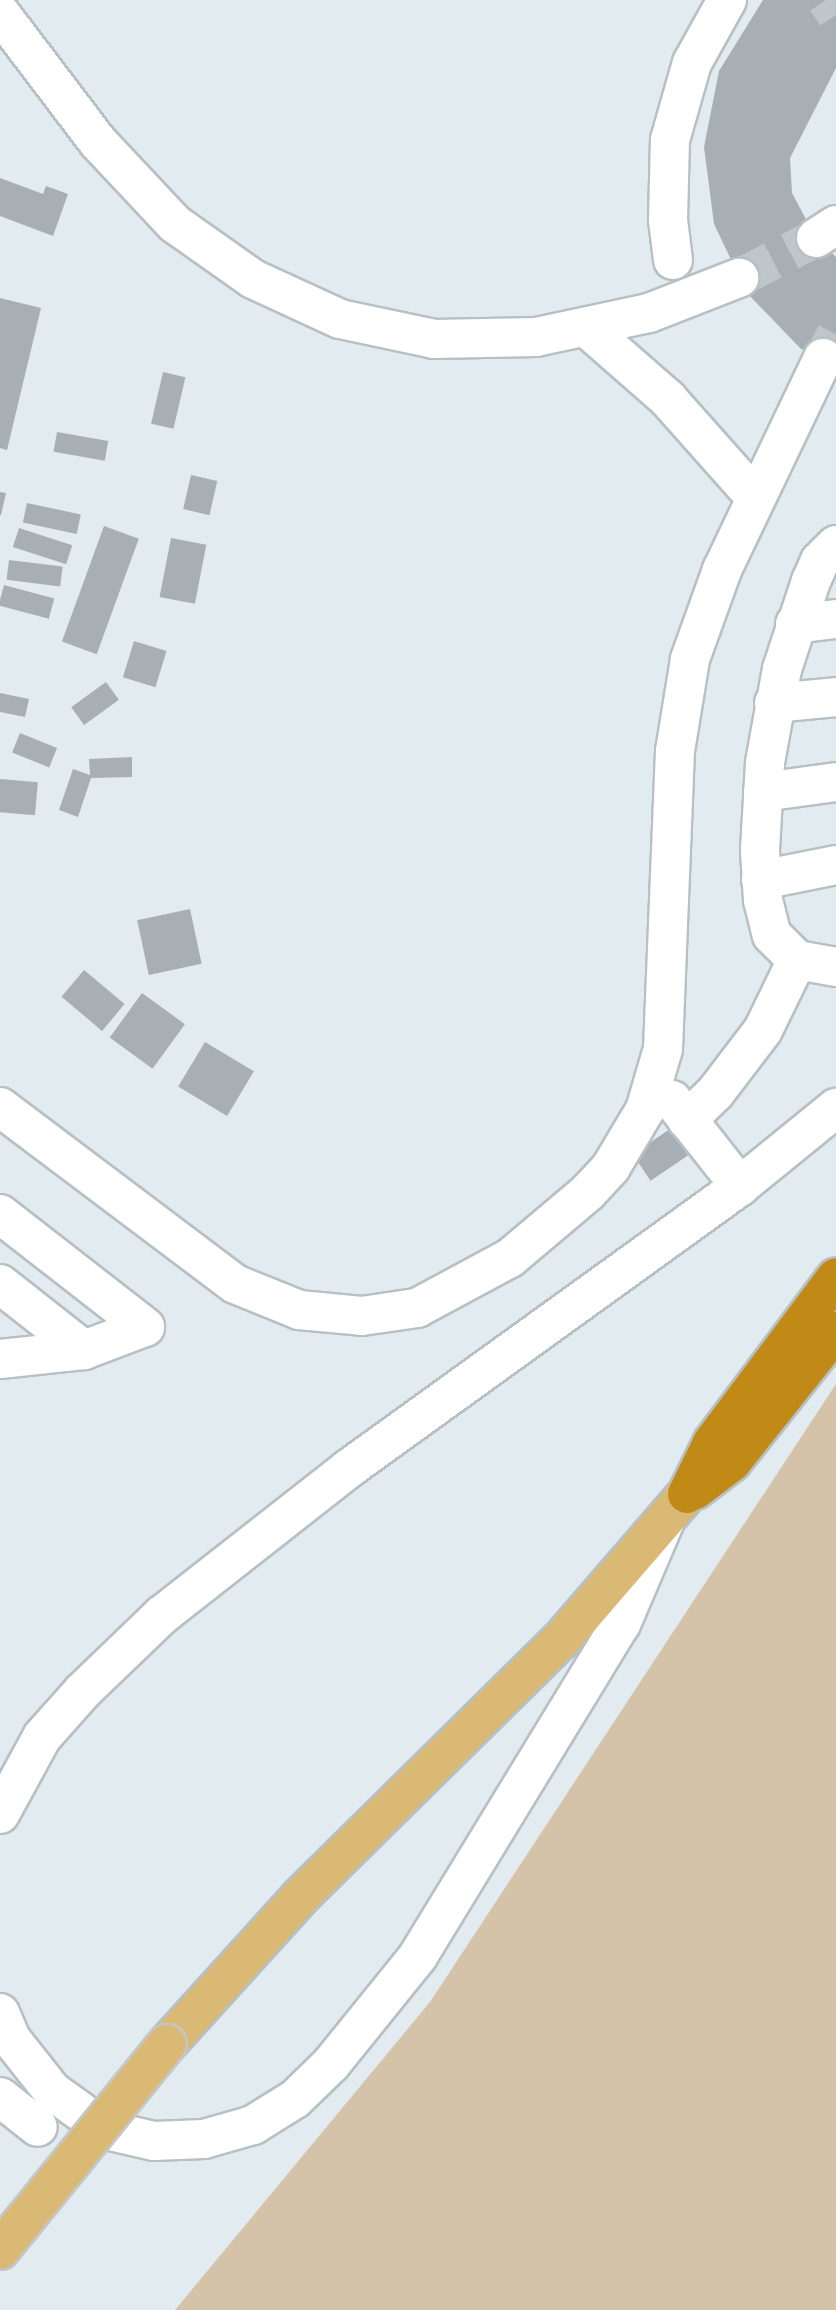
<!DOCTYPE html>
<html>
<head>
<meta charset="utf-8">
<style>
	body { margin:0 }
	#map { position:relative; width:836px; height:2310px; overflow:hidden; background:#e2ebf0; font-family:Signika,sans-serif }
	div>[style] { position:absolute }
	.green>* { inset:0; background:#d4c3a8 }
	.building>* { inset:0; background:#a7afb5; transform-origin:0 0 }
	.minor-tunnel>* { height:38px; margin-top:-19px; transform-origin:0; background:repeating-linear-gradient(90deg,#bec6cb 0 38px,transparent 0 57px) }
	.roads { filter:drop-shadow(2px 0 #b7c0c5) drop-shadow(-2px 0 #b7c0c5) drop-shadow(0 2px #b7c0c5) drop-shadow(0 -2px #b7c0c5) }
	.minor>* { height:38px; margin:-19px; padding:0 19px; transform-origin:19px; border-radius:19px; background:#fff }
	.major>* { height:38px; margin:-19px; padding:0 19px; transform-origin:19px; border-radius:19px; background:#dab974 }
	.highway>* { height:38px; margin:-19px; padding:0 19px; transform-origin:19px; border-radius:19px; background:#c18a17 }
	.bridges { filter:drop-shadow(2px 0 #c5c6c6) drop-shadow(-2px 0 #c5c6c6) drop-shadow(0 2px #c5c6c6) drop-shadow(0 -2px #c5c6c6) }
	.major-bridge>* { height:38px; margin:-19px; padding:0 19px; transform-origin:19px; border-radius:19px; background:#dab974 }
	span { translate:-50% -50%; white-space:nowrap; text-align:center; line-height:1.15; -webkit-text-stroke:6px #eff8fd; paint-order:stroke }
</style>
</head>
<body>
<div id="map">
	<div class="green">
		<div style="clip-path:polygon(836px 1384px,836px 2310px,175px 2310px,430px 2002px)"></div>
	</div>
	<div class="building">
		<div style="clip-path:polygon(763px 0,836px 0,836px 68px,790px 158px,792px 193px,816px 238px,836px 257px,836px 363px,801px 349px,747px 293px,714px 224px,704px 147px,719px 71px)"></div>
		<div style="clip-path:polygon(0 178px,43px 194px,46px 186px,68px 194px,53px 236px,0 216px)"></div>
		<div style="clip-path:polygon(0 298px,41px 308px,7px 450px,0 448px)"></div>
		<div style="left:163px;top:372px;width:23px;height:53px;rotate:13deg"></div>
		<div style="left:57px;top:432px;width:52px;height:20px;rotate:10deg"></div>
		<div style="left:191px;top:475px;width:27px;height:35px;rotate:13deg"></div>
		<div style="clip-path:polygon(0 492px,6px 493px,1px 515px,0 515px)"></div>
		<div style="left:27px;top:503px;width:55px;height:20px;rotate:12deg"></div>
		<div style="left:104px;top:526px;width:37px;height:123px;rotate:20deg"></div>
		<div style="left:19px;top:528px;width:56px;height:20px;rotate:18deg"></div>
		<div style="left:171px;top:538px;width:36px;height:60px;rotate:11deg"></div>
		<div style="left:9px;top:560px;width:54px;height:20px;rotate:7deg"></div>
		<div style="left:4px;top:585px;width:52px;height:21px;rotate:15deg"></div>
		<div style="left:134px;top:641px;width:34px;height:38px;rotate:17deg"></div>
		<div style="left:106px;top:682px;width:22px;height:43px;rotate:54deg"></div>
		<div style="clip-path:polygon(0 693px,29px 699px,25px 717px,0 712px)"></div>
		<div style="left:20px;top:733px;width:40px;height:21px;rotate:22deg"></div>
		<div style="clip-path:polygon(132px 757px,132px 777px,91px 778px,78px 817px,59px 810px,73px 769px,90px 775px,89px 759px)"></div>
		<div style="left:0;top:779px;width:38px;height:33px;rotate:5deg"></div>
		<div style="left:190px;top:909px;width:56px;height:54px;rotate:78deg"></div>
		<div style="left:84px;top:970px;width:53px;height:35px;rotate:40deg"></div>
		<div style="left:142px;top:993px;width:53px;height:55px;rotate:36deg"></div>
		<div style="left:205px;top:1042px;width:57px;height:52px;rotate:31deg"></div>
		<div style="left:670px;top:1129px;width:32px;height:45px;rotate:56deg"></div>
	</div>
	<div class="minor-tunnel">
		<div style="left:826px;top:0;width:18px;rotate:56deg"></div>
		<div style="left:739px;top:278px;width:87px;rotate:-27.5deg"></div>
		<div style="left:823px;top:358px;width:27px;rotate:-62deg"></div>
	</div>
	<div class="roads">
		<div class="minor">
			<div style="left:0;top:13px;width:162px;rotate:52.8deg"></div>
			<div style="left:98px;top:142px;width:112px;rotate:46.8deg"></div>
			<div style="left:175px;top:224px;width:95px;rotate:35.2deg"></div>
			<div style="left:253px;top:279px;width:96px;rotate:24.7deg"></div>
			<div style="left:340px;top:319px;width:96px;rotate:12deg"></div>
			<div style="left:434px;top:339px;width:102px;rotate:-1.1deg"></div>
			<div style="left:536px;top:337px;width:116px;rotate:-12deg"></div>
			<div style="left:649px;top:313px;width:97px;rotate:-21.3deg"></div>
			<div style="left:816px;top:238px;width:24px;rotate:-33deg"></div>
			<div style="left:673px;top:260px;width:40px;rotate:-97.1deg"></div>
			<div style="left:668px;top:220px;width:80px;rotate:-88.6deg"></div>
			<div style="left:670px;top:140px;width:80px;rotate:-74.1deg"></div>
			<div style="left:692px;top:63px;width:72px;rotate:-60.9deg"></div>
			<div style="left:587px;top:328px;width:108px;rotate:41.2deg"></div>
			<div style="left:668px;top:399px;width:131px;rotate:48.4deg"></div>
			<div style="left:836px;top:545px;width:23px;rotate:135deg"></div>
			<div style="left:820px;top:561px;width:22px;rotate:114deg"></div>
			<div style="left:811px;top:581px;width:93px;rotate:108.2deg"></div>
			<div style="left:782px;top:669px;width:96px;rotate:100.3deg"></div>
			<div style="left:765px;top:763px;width:88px;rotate:93.3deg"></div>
			<div style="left:760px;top:851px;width:49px;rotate:86.5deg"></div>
			<div style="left:763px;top:900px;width:36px;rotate:76deg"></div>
			<div style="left:772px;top:935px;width:35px;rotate:45deg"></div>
			<div style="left:797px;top:960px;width:40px;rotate:10deg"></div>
			<div style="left:795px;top:624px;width:41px;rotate:-7deg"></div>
			<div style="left:774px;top:703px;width:62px;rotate:-5.5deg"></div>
			<div style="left:763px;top:792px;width:74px;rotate:-7.8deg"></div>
			<div style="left:761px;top:880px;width:76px;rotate:-11.3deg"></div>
			<div style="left:672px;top:1100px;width:110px;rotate:51.7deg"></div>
			<div style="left:0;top:1107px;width:294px;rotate:37deg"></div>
			<div style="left:235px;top:1284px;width:69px;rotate:22.1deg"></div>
			<div style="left:299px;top:1310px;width:63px;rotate:5.4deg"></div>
			<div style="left:362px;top:1316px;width:56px;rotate:-8.3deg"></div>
			<div style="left:417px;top:1308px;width:106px;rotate:-28.3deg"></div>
			<div style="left:510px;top:1258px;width:102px;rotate:-40.2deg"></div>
			<div style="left:588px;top:1192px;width:34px;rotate:-47deg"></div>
			<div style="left:611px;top:1167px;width:66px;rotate:-59.2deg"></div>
			<div style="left:645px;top:1110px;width:64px;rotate:-73.6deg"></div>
			<div style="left:663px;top:1049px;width:298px;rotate:-87.7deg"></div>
			<div style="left:675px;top:751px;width:93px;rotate:-80.7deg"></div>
			<div style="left:690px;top:659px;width:95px;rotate:-70.2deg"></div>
			<div style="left:722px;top:570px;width:235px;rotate:-64.5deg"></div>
			<div style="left:687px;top:1120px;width:39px;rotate:-44deg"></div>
			<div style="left:715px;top:1093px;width:79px;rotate:-52.7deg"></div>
			<div style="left:763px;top:1030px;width:78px;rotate:-64.1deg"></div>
			<div style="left:0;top:1214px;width:184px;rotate:37.9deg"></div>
			<div style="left:0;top:1284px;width:107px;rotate:38.2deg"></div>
			<div style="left:84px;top:1350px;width:65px;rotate:-20.7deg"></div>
			<div style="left:0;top:1359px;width:84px;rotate:-6.1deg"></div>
			<div style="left:0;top:1814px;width:88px;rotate:-61.4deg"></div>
			<div style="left:42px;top:1737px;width:62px;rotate:-48.3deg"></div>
			<div style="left:83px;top:1691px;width:110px;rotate:-43.9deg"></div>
			<div style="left:162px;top:1615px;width:236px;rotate:-38.1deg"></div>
			<div style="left:348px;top:1469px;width:483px;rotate:-35.8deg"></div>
			<div style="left:740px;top:1186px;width:124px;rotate:-39.1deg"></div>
			<div style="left:0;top:2013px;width:28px;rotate:67deg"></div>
			<div style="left:11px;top:2039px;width:66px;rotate:51.7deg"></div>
			<div style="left:52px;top:2091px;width:67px;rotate:35.8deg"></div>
			<div style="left:106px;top:2130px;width:49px;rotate:12.9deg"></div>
			<div style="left:154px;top:2141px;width:50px;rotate:-2.3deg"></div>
			<div style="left:204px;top:2139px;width:51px;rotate:-15.9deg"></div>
			<div style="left:253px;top:2125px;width:49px;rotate:-31.8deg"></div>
			<div style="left:295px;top:2099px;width:50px;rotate:-44.2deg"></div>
			<div style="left:331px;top:2064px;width:139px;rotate:-51.1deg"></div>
			<div style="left:418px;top:1956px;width:389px;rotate:-58.6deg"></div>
			<div style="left:621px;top:1624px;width:112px;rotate:-66.9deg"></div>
			<div style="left:0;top:2097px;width:48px;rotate:38.3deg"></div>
		</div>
		<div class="major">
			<div style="left:167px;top:2044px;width:201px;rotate:-47.8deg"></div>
			<div style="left:302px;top:1895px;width:362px;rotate:-44.6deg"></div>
			<div style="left:560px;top:1641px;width:194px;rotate:-49.2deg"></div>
		</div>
		<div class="highway">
			<div style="left:695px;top:1490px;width:46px;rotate:-37.1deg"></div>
			<div style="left:732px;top:1462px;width:167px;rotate:-51.6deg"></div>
			<div style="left:687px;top:1494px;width:57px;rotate:-63.9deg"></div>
			<div style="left:712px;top:1443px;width:207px;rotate:-53.2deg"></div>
		</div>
	</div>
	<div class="bridges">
		<div class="major-bridge">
			<div style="left:0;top:2250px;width:265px;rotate:-51deg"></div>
		</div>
	</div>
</div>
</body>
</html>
